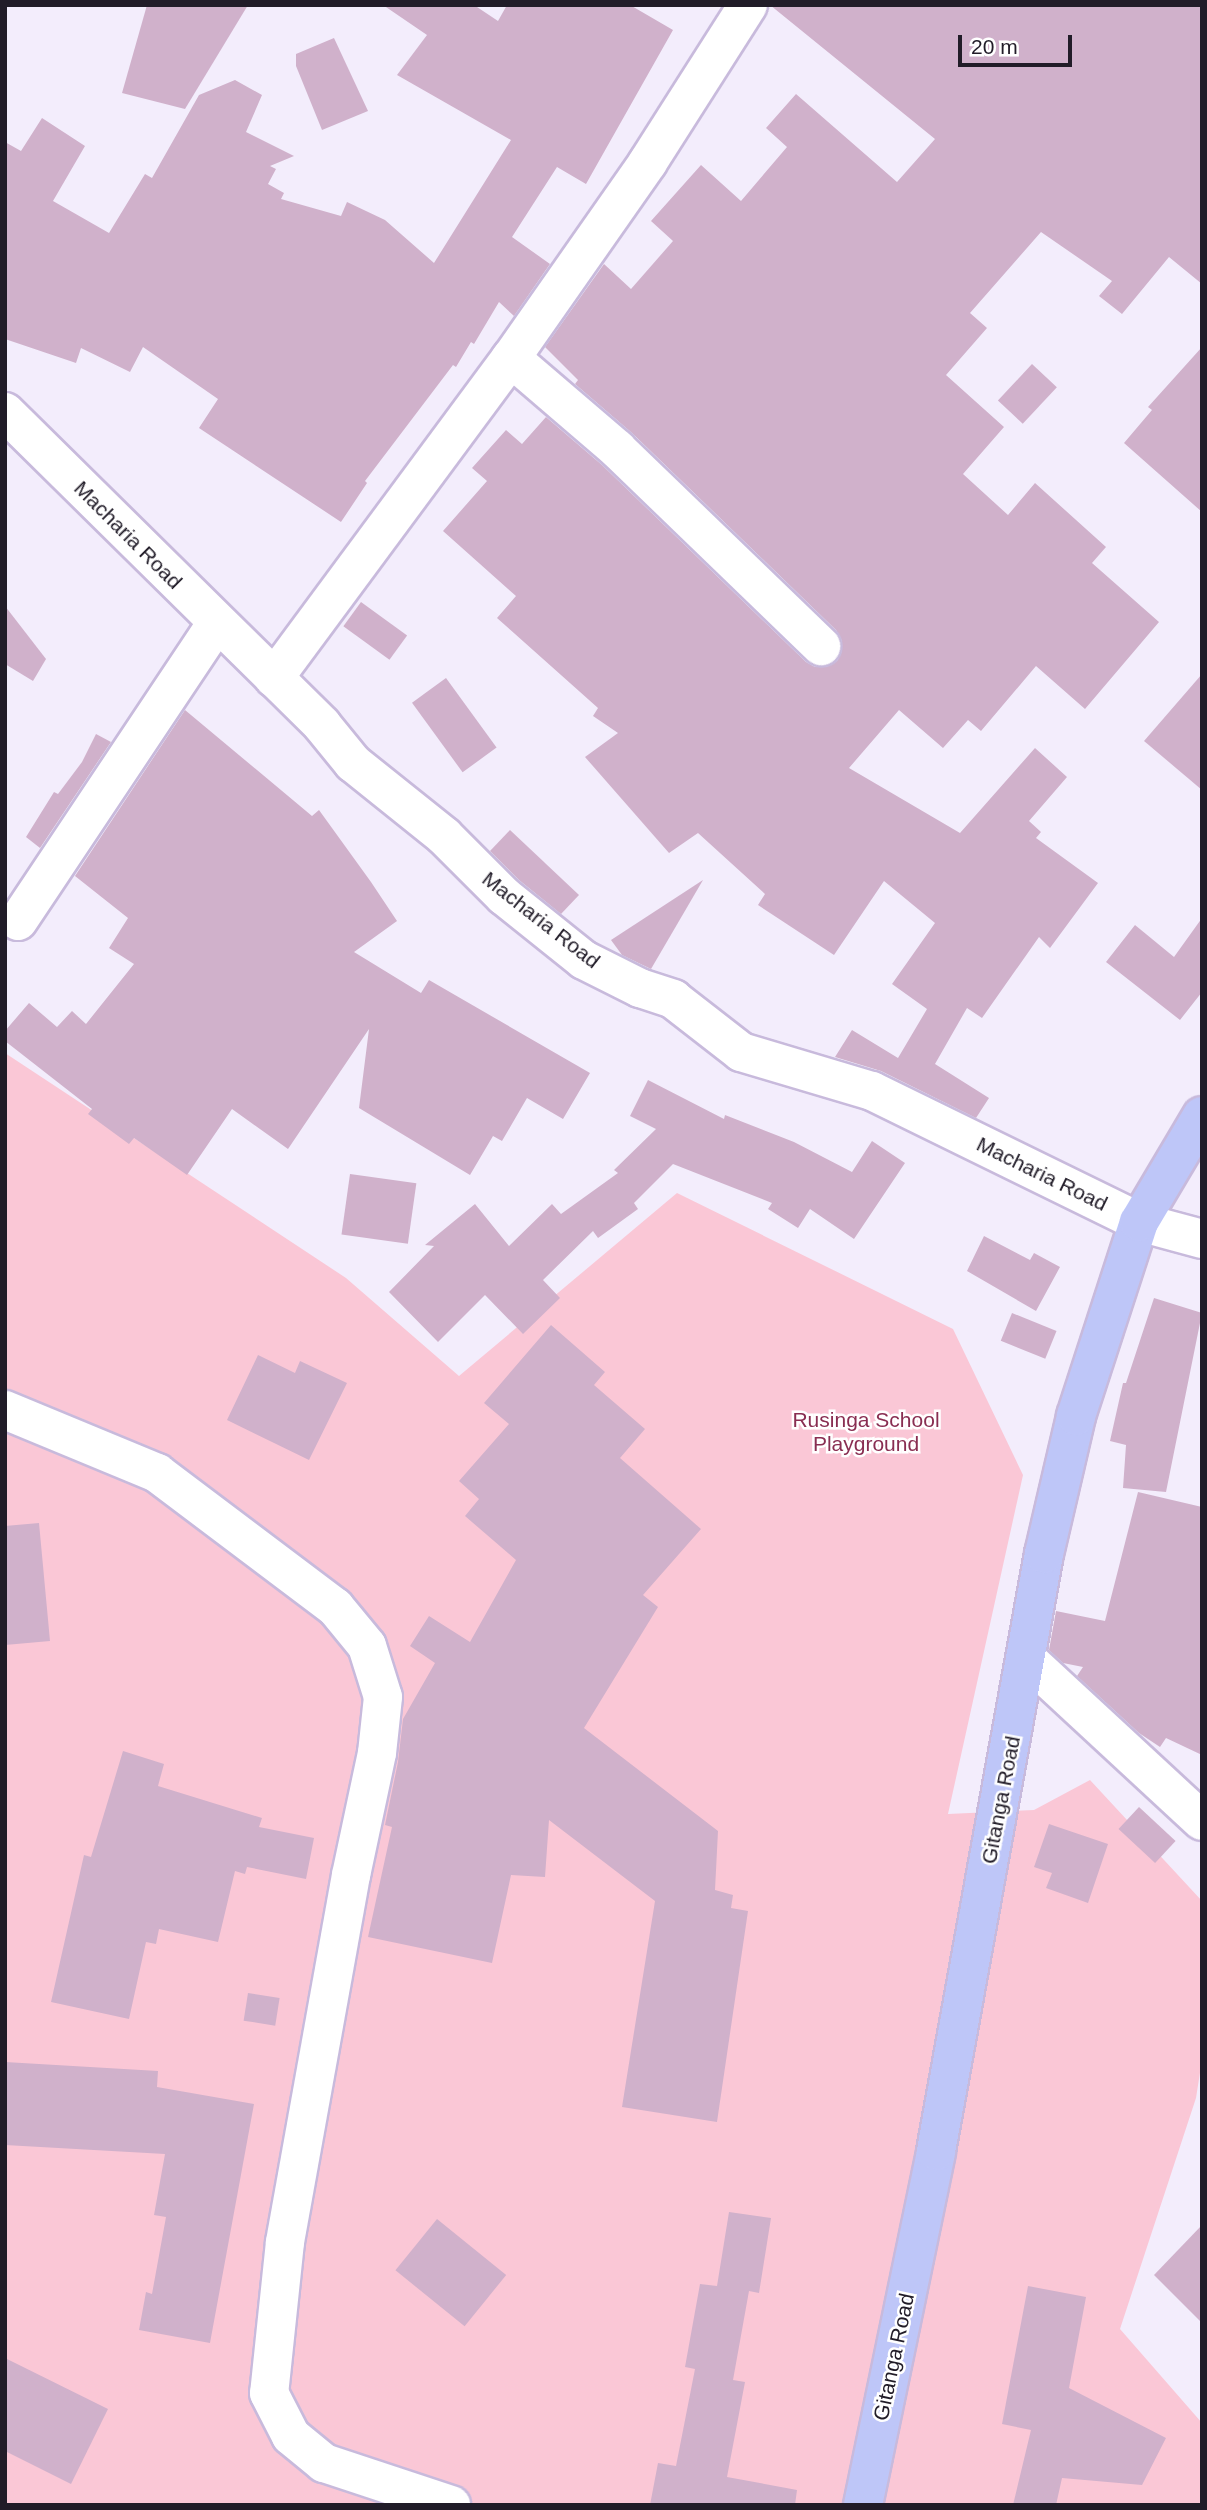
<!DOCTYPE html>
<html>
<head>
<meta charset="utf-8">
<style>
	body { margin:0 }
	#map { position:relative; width:1207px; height:2510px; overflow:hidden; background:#f3edfc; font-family:Helvetica,sans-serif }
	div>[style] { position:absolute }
	.green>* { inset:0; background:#fac7d6 }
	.building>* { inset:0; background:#d0b1cb; transform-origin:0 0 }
	.roads { filter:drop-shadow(2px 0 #c8badc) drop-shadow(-2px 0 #c8badc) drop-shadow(0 2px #c8badc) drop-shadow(0 -2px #c8badc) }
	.minor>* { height:38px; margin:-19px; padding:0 19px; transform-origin:19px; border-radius:19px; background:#fff }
	.major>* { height:38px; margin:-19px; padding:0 19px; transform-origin:19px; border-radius:19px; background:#bec6f8 }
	span { translate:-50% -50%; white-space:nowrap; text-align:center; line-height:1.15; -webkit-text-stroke:5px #fff; paint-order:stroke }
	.street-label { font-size:21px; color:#211c28 }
	.park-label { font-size:21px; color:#892e52 }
	.frame { position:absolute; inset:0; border:7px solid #211c28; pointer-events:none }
	.scale { position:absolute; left:958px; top:35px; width:114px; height:32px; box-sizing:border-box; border:4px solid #211c28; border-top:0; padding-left:9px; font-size:21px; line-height:24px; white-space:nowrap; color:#211c28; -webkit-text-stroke:5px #fff; paint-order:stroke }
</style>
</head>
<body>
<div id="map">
	<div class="green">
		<div style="clip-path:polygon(5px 1053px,346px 1278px,459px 1376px,677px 1193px,953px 1329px,1023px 1475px,948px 1814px,1034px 1810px,1090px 1780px,1202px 1901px,1202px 2060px,1196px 2098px,1120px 2329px,1202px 2423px,1202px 2505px,5px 2505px)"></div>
	</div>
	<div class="building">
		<div style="clip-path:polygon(147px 5px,248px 5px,185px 109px,122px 93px)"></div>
		<div style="clip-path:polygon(383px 5px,474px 5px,498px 21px,507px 5px,630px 5px,673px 30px,586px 184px,557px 167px,512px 237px,550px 264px,514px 316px,499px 302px,474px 344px,471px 342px,456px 367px,453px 365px,365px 481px,367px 483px,341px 522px,199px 428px,218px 399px,143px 347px,130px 372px,81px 348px,76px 363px,5px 339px,5px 142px,21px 151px,42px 118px,85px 146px,53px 201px,109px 233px,145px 174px,152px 178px,199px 95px,235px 80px,262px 95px,246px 132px,294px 156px,270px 166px,276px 169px,268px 184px,284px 193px,281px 199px,341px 216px,347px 202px,385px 220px,434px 263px,511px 140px,397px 75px,427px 35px)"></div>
		<div style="clip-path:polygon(770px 5px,1202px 5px,1202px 284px,1169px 257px,1122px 314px,1099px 296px,1112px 281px,1041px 232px,970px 313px,987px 328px,946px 375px,1004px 427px,963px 474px,1008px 515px,1035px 483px,1106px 547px,1092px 563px,1159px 622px,1085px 709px,1036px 666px,981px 731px,968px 720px,943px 748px,899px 710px,849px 768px,960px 833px,1035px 748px,1067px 777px,1029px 821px,1041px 832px,1036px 838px,1098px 883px,1050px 948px,1039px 937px,982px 1018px,967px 1008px,935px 1064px,989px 1098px,976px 1118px,881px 1071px,835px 1057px,852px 1030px,898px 1058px,927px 1009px,892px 984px,935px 923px,884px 881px,834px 955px,758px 905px,765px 894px,698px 833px,669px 853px,585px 757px,618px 733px,593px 716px,598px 708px,497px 618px,516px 596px,443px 531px,487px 481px,472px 468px,506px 430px,522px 444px,546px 417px,602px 465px,806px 662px,815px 667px,826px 667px,837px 661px,842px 651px,842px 641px,836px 630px,632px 433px,575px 384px,578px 380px,545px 347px,604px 264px,631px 289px,673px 241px,651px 221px,701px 165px,741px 201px,787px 147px,766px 128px,796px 94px,897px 182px,935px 139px)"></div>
		<div style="clip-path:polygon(334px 38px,368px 111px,322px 130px,296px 66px,296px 54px)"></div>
		<div style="clip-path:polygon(1202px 347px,1202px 512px,1124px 443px,1152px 410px,1148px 407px)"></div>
		<div style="left:1032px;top:364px;width:34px;height:50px;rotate:43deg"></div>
		<div style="left:361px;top:602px;width:57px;height:30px;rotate:36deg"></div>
		<div style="clip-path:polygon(5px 606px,46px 659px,33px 681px,5px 664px)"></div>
		<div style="clip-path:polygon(1202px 674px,1202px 790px,1144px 741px)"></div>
		<div style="left:446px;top:678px;width:86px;height:42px;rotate:54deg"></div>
		<div style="clip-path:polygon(185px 710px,312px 816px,319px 810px,371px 882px,397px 921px,354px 952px,421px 993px,429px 980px,590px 1073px,563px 1119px,527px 1098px,502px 1141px,493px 1136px,470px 1175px,359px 1108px,369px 1029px,288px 1149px,232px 1109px,187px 1175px,134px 1138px,129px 1144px,88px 1114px,92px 1109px,5px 1041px,5px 1031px,29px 1003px,57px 1027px,72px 1011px,86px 1024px,134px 964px,109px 948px,128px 918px,75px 876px)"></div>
		<div style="clip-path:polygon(96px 734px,111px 742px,40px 848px,26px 837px,54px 792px,58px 794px,82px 762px)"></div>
		<div style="clip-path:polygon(510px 830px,579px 895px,561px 914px,519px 880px,490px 851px)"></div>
		<div style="clip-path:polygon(703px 880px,651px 969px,622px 955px,611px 940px)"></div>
		<div style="clip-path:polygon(1202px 918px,1202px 992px,1180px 1020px,1106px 962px,1135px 925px,1174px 957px)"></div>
		<div style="clip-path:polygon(648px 1080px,724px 1119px,725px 1115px,794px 1142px,852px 1172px,872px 1141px,905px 1163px,854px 1239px,810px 1209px,798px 1228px,768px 1209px,772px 1203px,673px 1164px,634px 1203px,638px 1209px,598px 1238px,593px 1231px,543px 1280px,560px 1298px,523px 1334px,485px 1295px,438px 1342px,389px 1292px,434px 1246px,425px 1245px,475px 1204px,509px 1246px,552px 1204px,561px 1214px,618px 1173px,614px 1170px,656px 1129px,630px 1116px)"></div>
		<div style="left:350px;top:1174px;width:67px;height:61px;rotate:8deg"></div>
		<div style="clip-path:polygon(984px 1236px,1030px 1260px,1034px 1253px,1060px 1267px,1036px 1311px,967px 1271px)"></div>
		<div style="clip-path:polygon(1154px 1298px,1202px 1313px,1166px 1492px,1123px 1488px,1126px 1445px,1110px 1441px,1123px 1383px,1126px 1383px)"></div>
		<div style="left:1012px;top:1313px;width:48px;height:30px;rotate:22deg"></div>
		<div style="clip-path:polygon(551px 1325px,605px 1372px,594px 1385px,645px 1429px,620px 1458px,701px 1529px,643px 1595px,658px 1607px,584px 1728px,718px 1831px,715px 1890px,733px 1895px,731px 1908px,748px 1911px,717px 2122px,622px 2107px,655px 1901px,549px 1820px,545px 1877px,511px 1875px,492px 1963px,368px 1937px,392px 1827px,385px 1825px,398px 1762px,403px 1719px,435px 1663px,410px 1646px,429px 1616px,470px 1642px,516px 1560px,465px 1516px,479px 1499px,459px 1481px,509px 1424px,484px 1403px)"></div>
		<div style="clip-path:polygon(258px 1355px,295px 1373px,300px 1361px,347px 1383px,309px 1460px,227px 1420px)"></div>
		<div style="clip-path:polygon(1138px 1492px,1202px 1507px,1202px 1755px,1166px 1738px,1160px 1747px,1139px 1733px,1077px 1676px,1083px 1667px,1063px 1663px,1049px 1650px,1056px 1611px,1105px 1621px)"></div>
		<div style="clip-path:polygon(39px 1523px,50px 1641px,5px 1645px,5px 1526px)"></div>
		<div style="clip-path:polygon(123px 1751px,164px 1764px,158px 1786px,262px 1818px,259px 1827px,314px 1838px,306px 1879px,247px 1867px,245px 1874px,235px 1871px,218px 1942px,159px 1929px,156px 1944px,146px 1942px,129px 2019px,51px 2002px,84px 1855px,91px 1857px)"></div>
		<div style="left:1139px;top:1807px;width:50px;height:30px;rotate:43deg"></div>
		<div style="clip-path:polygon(1049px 1824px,1108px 1844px,1088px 1903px,1046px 1888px,1052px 1873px,1034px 1867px)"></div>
		<div style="left:248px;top:1993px;width:32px;height:28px;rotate:9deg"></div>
		<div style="clip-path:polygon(5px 2062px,158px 2071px,157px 2087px,254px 2104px,210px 2343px,139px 2330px,146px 2292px,152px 2294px,166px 2217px,154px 2215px,165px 2154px,5px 2145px)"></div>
		<div style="clip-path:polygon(729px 2212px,771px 2218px,759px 2293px,749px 2291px,733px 2380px,745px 2382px,727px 2477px,797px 2490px,795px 2505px,650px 2505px,658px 2463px,676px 2466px,695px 2369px,685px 2367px,700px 2284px,717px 2286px)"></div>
		<div style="left:437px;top:2219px;width:89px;height:66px;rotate:39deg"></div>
		<div style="clip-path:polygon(1202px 2225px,1202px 2323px,1154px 2275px)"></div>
		<div style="clip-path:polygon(1028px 2286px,1086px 2297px,1069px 2388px,1166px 2438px,1142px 2485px,1062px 2478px,1056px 2505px,1013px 2505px,1031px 2430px,1002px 2424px)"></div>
		<div style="clip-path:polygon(5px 2358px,108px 2409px,71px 2484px,5px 2451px)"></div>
	</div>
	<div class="roads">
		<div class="minor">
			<div style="left:511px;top:358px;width:140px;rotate:40.6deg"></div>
			<div style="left:617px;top:449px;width:284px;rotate:44deg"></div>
			<div style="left:5px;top:412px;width:445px;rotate:44.6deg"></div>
			<div style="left:322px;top:725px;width:49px;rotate:50.8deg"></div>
			<div style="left:353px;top:763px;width:117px;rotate:38.7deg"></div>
			<div style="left:444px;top:836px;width:85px;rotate:45deg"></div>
			<div style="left:504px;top:896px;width:102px;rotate:38.7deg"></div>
			<div style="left:584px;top:960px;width:63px;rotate:26.6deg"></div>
			<div style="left:640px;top:988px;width:35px;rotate:18deg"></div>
			<div style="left:673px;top:999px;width:86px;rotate:37.9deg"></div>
			<div style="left:741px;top:1052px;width:137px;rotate:16.6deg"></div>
			<div style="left:872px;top:1091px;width:297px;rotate:26.1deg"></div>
			<div style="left:1139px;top:1222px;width:65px;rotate:15.1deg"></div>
			<div style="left:274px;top:678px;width:398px;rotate:-53.5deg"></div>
			<div style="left:511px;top:358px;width:239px;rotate:-55deg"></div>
			<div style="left:648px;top:162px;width:186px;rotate:-57.5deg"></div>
			<div style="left:18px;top:921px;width:358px;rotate:-56.3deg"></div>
			<div style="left:5px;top:1410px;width:165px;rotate:22.5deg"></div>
			<div style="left:157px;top:1473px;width:223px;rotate:37deg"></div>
			<div style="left:335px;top:1607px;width:50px;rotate:50.6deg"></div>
			<div style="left:367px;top:1646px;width:53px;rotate:72.6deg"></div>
			<div style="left:383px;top:1697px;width:56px;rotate:96.1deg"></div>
			<div style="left:377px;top:1753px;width:125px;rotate:102deg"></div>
			<div style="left:351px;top:1875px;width:373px;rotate:100.2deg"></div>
			<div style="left:285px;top:2242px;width:152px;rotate:96deg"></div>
			<div style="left:269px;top:2393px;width:48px;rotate:62.9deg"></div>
			<div style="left:291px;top:2436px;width:43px;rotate:39.3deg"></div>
			<div style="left:324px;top:2463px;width:134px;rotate:18.3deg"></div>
			<div style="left:1027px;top:1659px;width:238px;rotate:42.8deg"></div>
		</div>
		<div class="major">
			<div style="left:863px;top:2505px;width:361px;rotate:-78.3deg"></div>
			<div style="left:936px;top:2151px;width:607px;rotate:-79.75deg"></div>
			<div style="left:1044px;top:1554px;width:142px;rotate:-76.9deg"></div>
			<div style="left:1076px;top:1416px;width:204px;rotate:-72deg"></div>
			<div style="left:1139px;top:1222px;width:123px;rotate:-59.3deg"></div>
		</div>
	</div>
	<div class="street-label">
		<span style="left:128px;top:535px;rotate:45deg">Macharia Road</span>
		<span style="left:541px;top:920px;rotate:38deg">Macharia Road</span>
		<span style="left:1042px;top:1174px;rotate:26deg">Macharia Road</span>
		<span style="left:1001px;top:1800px;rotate:-79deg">Gitanga Road</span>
		<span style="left:894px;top:2357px;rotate:-78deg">Gitanga Road</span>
	</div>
	<div class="park-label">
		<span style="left:866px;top:1432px">Rusinga School<br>Playground</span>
	</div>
	<div class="frame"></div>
	<div class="scale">20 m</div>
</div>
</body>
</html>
